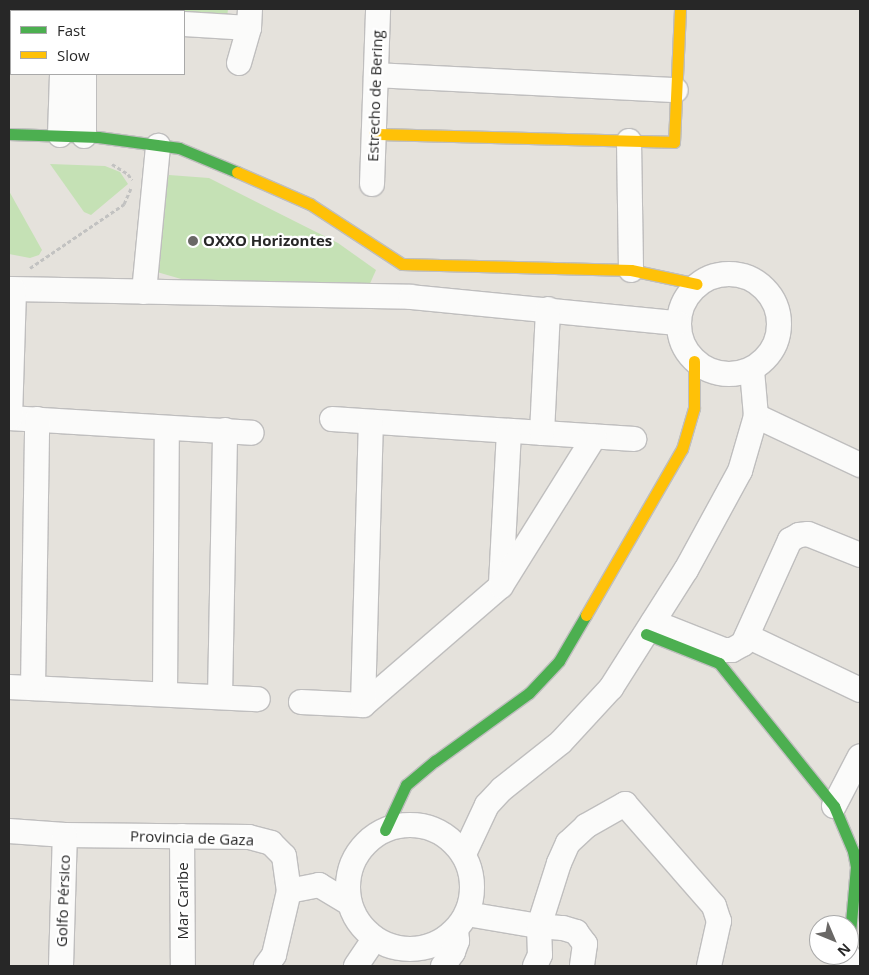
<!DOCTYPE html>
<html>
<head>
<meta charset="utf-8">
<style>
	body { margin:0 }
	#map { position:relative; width:869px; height:975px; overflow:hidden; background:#e5e2dc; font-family:"Open Sans",sans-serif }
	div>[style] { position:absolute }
	.green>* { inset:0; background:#c5e1b5 }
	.path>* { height:3px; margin-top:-1.5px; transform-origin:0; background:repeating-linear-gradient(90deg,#c2c2c1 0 4px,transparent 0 6.5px) }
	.roads { filter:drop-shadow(1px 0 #bfbebe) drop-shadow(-1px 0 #bfbebe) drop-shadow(0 1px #bfbebe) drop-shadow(0 -1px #bfbebe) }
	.street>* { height:24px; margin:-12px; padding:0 12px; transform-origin:12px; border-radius:12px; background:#fbfbfa }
	.street>.ring { margin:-12px; padding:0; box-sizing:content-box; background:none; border:24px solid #fbfbfa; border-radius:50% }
	.fast>* { height:11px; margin:-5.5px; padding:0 5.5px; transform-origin:5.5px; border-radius:5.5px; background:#4caf50 }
	.slow>* { height:11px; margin:-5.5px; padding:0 5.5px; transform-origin:5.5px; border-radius:5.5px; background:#ffc107 }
	.dots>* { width:14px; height:14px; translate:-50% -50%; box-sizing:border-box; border:2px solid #fff; border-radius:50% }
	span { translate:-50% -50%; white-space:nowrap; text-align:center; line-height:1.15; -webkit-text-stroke:4.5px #fff; paint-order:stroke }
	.street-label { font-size:15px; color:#272727 }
	.poi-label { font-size:15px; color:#272727; font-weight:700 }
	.left { translate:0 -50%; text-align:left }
	.frame { position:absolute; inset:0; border:10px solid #272727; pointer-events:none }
	.legend { position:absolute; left:10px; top:10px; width:175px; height:65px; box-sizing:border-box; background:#fff; border:1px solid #a9a9a9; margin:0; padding:6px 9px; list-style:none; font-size:15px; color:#272727 }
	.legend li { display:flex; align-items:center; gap:10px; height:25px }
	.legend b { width:25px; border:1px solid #a9a9a9 }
	.north { position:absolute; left:809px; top:915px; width:50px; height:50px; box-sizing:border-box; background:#fff; border:1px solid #a9a9a9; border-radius:50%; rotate:135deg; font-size:14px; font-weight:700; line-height:20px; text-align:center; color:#272727 }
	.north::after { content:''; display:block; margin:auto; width:18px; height:22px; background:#6a6866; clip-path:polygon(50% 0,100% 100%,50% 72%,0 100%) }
</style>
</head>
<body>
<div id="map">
	<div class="green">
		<div style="clip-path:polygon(21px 9px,228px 9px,227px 18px,184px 18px,184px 11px,44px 11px)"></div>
		<div style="clip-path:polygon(50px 164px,105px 166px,120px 172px,128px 184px,91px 215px,84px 212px)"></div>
		<div style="clip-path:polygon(169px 175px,209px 178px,338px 243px,376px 270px,368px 288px,188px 281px,157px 272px,155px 215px)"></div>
		<div style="clip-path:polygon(9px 191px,42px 250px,39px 255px,30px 258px,9px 254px)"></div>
	</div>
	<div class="path">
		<div style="left:112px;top:164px;width:19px;rotate:32deg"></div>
		<div style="left:128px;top:174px;width:7px;rotate:56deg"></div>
		<div style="left:30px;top:268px;width:114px;rotate:-34.2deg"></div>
		<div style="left:124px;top:204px;width:17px;rotate:-66deg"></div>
	</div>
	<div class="roads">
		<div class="street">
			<div style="left:9px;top:14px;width:2px"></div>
			<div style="left:184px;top:24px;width:65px;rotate:3.5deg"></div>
			<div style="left:239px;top:63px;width:36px;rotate:-74deg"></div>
			<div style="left:249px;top:28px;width:19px;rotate:-87deg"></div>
			<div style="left:376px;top:75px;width:300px;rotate:2.9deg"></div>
			<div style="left:60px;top:135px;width:61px;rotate:-88.1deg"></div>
			<div style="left:84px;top:136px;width:62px;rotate:-90deg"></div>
			<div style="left:629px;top:141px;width:129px;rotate:89.1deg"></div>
			<div style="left:372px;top:184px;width:175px;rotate:-88deg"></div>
			<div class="ring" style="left:679px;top:274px;width:76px;height:76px"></div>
			<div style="left:9px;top:289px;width:402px;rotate:1.1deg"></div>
			<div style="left:411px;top:297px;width:268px;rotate:5.6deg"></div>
			<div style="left:144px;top:292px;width:147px;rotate:-84.5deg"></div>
			<div style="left:756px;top:416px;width:115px;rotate:25.2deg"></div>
			<div style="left:9px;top:418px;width:243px;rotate:3.5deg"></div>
			<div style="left:10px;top:418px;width:128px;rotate:-88.2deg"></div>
			<div style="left:332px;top:419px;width:303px;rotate:3.8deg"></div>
			<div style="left:542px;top:433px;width:124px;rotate:-87.2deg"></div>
			<div style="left:501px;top:584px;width:153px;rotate:-87deg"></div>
			<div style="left:653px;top:622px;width:76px;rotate:21.5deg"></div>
			<div style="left:724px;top:650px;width:8px"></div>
			<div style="left:732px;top:650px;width:13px;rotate:-29deg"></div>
			<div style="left:743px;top:644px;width:114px;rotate:-65.7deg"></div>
			<div style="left:790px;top:540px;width:10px;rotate:-29deg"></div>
			<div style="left:799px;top:535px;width:9px;rotate:-6deg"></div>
			<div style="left:808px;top:534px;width:56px;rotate:22deg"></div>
			<div style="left:747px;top:636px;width:125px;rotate:25.5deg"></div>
			<div style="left:9px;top:687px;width:249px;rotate:2.8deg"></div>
			<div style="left:33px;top:688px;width:269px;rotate:-89.1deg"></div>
			<div style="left:165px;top:694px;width:266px;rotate:-89.6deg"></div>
			<div style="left:220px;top:697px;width:267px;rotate:-88.9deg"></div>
			<div style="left:301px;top:702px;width:62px;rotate:2.8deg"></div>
			<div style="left:363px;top:705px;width:182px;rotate:-40.8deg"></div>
			<div style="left:501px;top:586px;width:176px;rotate:-58deg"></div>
			<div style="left:363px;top:705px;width:282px;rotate:-88.4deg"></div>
			<div style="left:834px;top:806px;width:56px;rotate:-62.5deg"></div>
			<div class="ring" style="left:348px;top:825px;width:100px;height:100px"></div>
			<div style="left:9px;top:831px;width:56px;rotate:4.1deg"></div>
			<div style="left:65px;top:835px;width:184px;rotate:0.6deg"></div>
			<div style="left:249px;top:837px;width:23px;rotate:15deg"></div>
			<div style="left:271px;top:843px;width:18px;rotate:45deg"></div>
			<div style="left:284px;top:856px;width:35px;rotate:82deg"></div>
			<div style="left:289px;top:891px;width:66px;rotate:103.2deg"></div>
			<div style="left:274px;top:955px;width:14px;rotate:126deg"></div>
			<div style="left:182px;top:836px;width:130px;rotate:89.6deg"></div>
			<div style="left:464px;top:854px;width:54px;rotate:-64.9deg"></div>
			<div style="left:487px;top:805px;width:22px;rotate:-47deg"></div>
			<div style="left:502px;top:789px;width:75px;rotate:-38.5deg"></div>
			<div style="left:561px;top:742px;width:74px;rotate:-47.2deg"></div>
			<div style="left:611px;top:688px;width:140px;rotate:-57.6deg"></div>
			<div style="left:686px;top:570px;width:113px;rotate:-61.4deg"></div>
			<div style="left:740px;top:471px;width:57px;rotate:-73.8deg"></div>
			<div style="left:756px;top:416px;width:46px;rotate:-95deg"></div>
			<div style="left:289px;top:891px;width:31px;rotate:-11deg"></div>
			<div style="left:319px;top:885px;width:35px;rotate:31deg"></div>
			<div style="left:467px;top:914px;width:73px;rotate:9.5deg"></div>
			<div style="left:539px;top:926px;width:24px;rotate:5deg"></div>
			<div style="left:563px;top:928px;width:14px;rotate:17deg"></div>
			<div style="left:576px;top:932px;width:15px;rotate:53deg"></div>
			<div style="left:585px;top:944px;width:22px;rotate:98deg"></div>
			<div style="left:847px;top:964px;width:9px;rotate:-84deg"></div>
			<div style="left:61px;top:966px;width:131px;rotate:-88.3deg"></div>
			<div style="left:356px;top:966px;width:32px;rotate:-56deg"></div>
			<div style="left:443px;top:966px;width:17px;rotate:-54deg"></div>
			<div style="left:453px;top:952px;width:12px;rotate:-70deg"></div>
			<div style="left:457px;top:941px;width:11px;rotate:-95deg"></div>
			<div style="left:535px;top:966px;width:12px;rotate:-66deg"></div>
			<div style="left:540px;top:955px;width:29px;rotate:-92deg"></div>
			<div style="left:539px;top:926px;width:66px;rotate:-72.4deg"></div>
			<div style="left:559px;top:863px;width:22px;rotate:-66deg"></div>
			<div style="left:568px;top:843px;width:25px;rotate:-43deg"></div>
			<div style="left:586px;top:826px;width:45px;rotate:-29.4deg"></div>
			<div style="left:625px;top:804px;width:135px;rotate:48.9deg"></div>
			<div style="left:714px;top:906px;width:16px;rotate:72deg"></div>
			<div style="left:719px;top:921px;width:46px;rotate:102.5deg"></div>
		</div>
		<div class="fast">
			<div style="left:9px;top:134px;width:89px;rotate:1.9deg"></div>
			<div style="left:98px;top:137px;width:82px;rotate:7.7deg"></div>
			<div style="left:179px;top:148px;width:63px;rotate:22.5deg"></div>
			<div style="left:646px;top:634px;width:79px;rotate:21.7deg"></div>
			<div style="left:719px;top:663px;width:184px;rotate:51.2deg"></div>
			<div style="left:834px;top:806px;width:49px;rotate:67.1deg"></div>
			<div style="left:853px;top:851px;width:16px;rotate:79deg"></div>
			<div style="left:856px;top:867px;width:77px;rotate:95.2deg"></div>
			<div style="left:385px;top:830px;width:50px;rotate:-65deg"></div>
			<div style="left:406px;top:785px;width:38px;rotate:-40deg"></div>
			<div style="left:435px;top:761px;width:116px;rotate:-35.9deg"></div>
			<div style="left:529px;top:693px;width:44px;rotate:-46.8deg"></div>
			<div style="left:559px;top:661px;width:53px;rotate:-59.6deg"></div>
		</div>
		<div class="slow">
			<div style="left:374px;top:134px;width:300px;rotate:1.5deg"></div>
			<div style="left:674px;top:142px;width:133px;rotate:-87.4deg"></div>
			<div style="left:237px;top:172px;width:80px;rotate:23.7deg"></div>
			<div style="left:310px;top:204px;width:110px;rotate:33.1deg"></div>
			<div style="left:402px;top:264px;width:229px;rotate:1.5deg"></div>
			<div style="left:631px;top:270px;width:67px;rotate:12deg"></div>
			<div style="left:586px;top:615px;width:192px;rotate:-60deg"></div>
			<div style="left:682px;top:449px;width:43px;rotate:-73.7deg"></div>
			<div style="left:694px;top:408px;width:47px;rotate:-90deg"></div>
		</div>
	</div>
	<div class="dots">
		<div style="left:193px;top:241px;background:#6a6866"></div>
	</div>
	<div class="street-label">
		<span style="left:375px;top:96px;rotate:-88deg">Estrecho de Bering</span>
		<span style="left:192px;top:838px;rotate:2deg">Provincia de Gaza</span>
		<span style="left:63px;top:901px;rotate:-88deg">Golfo Pérsico</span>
		<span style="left:183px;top:901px;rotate:-90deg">Mar Caribe</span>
	</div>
	<div class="poi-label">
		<span class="left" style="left:203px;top:241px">OXXO Horizontes</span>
	</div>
	<div class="frame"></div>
	<ul class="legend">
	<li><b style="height:6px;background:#4caf50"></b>Fast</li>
	<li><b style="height:6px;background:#ffc107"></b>Slow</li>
	</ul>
	<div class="north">N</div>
</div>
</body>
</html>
